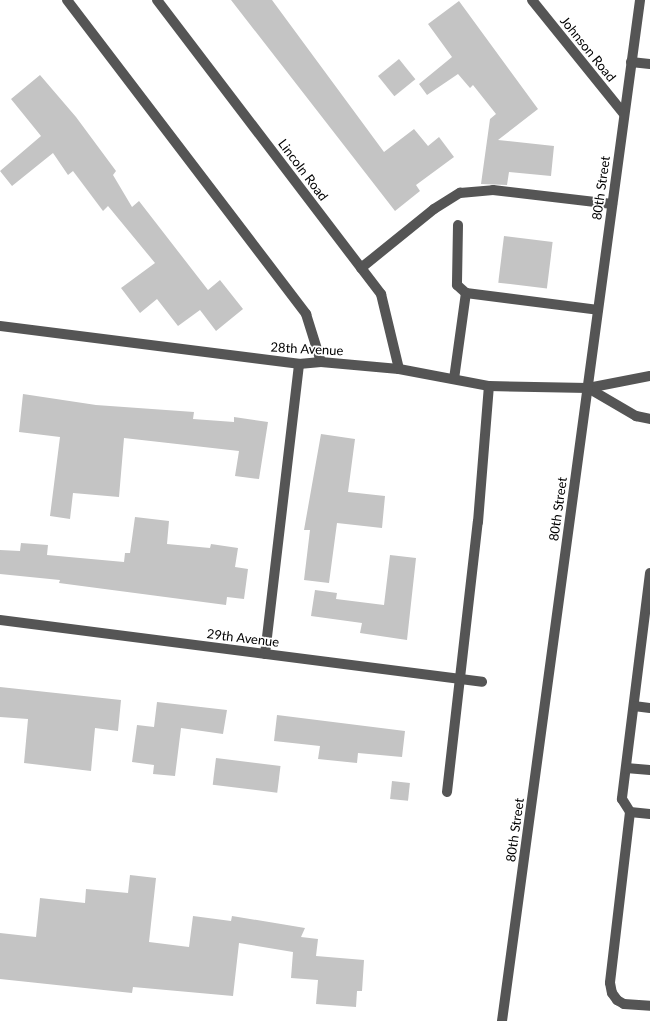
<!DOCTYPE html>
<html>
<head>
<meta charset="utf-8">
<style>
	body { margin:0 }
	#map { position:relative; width:650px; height:1021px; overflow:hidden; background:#fff; font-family:Lato,sans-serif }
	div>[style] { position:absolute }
	.building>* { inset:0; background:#c4c4c4; transform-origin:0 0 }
	.minor>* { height:10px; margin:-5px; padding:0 5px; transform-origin:5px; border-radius:5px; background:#555 }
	span { translate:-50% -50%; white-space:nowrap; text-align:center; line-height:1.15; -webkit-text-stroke:3.5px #fff; paint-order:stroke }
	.street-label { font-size:13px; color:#000 }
</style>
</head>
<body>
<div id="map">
	<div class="building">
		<div style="clip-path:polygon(231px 0,272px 0,384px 152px,414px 129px,428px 146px,439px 137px,454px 157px,416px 185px,420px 191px,395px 211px)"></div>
		<div style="clip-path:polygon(459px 1px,538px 109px,498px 140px,554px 146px,551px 176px,509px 172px,507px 185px,481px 184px,490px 119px,496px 114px,473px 85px,470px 88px,458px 74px,427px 95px,419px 84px,452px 57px,428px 24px)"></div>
		<div style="left:399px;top:59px;width:26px;height:27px;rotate:51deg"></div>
		<div style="clip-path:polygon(40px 75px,76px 117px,116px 171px,113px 175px,132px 207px,139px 201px,208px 290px,220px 280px,243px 309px,216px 331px,200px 310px,178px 326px,157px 299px,140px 313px,121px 288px,155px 263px,108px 206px,103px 211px,73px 171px,68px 175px,53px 153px,12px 186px,0 171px,41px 136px,11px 99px)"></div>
		<div style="left:504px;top:236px;width:49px;height:47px;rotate:7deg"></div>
		<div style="clip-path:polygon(23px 394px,96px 405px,194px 412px,193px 419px,234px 422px,234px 417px,268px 422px,259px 479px,235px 476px,239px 451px,124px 438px,119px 497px,73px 493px,70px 519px,50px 516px,60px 437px,19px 432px)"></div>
		<div style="clip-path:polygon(321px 434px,355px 439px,348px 492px,385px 496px,382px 528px,337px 523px,329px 583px,304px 580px,310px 530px,304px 530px)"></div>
		<div style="clip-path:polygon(135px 517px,169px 521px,167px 544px,210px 548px,211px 544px,238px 548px,235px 567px,248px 569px,244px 599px,227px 597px,226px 605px,59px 583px,60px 580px,0 574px,0 550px,20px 551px,21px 543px,48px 545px,47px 555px,124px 562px,125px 553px,130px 553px)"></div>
		<div style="clip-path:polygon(390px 555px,416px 558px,407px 640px,360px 633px,362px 623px,311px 616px,315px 590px,337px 593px,336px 599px,384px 605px)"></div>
		<div style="clip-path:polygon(0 687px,121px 700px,118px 731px,95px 728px,91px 771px,24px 763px,28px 719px,0 717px)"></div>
		<div style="clip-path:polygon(157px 702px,227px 710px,223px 734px,181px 728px,175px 776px,153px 774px,154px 765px,132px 762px,137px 725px,154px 727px)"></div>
		<div style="clip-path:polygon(277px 715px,405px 731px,402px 757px,358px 753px,357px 763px,318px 759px,320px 746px,274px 741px)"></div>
		<div style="left:216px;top:758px;width:65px;height:27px;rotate:7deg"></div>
		<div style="left:392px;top:781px;width:18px;height:18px;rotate:6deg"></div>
		<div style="clip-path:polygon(130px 875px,156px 878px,149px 942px,189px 947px,193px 916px,231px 921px,232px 916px,305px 928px,301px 937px,318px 939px,316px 956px,364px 960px,362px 991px,357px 991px,356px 1007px,316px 1004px,318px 980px,291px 978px,293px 952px,239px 943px,233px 996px,133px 987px,132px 993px,0 979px,0 933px,36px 937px,40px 898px,85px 903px,86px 889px,128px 893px)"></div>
	</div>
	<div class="minor">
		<div style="left:67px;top:0;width:395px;rotate:52.7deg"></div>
		<div style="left:306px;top:314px;width:50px;rotate:72.6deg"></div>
		<div style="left:157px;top:0;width:370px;rotate:52.7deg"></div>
		<div style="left:381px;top:294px;width:77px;rotate:76.5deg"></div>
		<div style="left:532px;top:0;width:146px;rotate:51.1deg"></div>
		<div style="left:631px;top:62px;width:19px;rotate:6deg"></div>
		<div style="left:458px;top:225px;width:60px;rotate:91deg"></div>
		<div style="left:457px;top:285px;width:12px;rotate:42deg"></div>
		<div style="left:361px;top:268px;width:94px;rotate:-38.9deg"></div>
		<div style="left:434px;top:209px;width:31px;rotate:-32deg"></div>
		<div style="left:460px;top:193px;width:33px;rotate:-5deg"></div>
		<div style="left:493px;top:190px;width:120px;rotate:6.7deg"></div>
		<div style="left:0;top:326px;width:301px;rotate:7.2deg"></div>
		<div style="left:299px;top:364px;width:22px;rotate:-5deg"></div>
		<div style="left:321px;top:362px;width:78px;rotate:5.1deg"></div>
		<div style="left:399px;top:369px;width:92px;rotate:10.7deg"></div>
		<div style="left:489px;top:386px;width:99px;rotate:1.2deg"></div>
		<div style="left:588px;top:388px;width:63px;rotate:-11deg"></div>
		<div style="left:454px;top:379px;width:87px;rotate:-82.1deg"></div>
		<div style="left:466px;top:293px;width:133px;rotate:7.3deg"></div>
		<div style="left:588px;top:388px;width:56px;rotate:30.3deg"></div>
		<div style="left:636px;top:416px;width:14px;rotate:12deg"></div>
		<div style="left:650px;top:573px;width:228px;rotate:97.1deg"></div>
		<div style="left:622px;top:799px;width:15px;rotate:58deg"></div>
		<div style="left:630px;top:812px;width:20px;rotate:6deg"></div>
		<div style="left:0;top:620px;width:486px;rotate:7.3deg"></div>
		<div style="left:265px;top:654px;width:292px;rotate:-83.3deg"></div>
		<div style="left:634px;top:706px;width:16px;rotate:7deg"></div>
		<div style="left:626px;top:768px;width:24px;rotate:5deg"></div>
		<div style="left:447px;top:792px;width:272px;rotate:-83.5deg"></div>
		<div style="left:478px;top:522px;width:136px;rotate:-85.4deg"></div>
		<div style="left:630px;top:812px;width:172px;rotate:96.7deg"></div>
		<div style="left:610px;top:983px;width:10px;rotate:79deg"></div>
		<div style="left:612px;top:993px;width:9px;rotate:54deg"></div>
		<div style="left:617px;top:1000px;width:8px;rotate:30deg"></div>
		<div style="left:624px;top:1004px;width:26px;rotate:4deg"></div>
		<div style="left:502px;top:1021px;width:1030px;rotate:-82.3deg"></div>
	</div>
	<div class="street-label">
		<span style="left:588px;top:49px;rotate:51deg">Johnson Road</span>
		<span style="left:303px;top:170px;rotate:53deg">Lincoln Road</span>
		<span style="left:601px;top:188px;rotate:-82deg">80th Street</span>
		<span style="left:307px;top:349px;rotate:3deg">28th Avenue</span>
		<span style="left:558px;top:509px;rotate:-82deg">80th Street</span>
		<span style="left:243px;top:638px;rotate:7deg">29th Avenue</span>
		<span style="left:515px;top:830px;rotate:-82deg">80th Street</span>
	</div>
</div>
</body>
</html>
